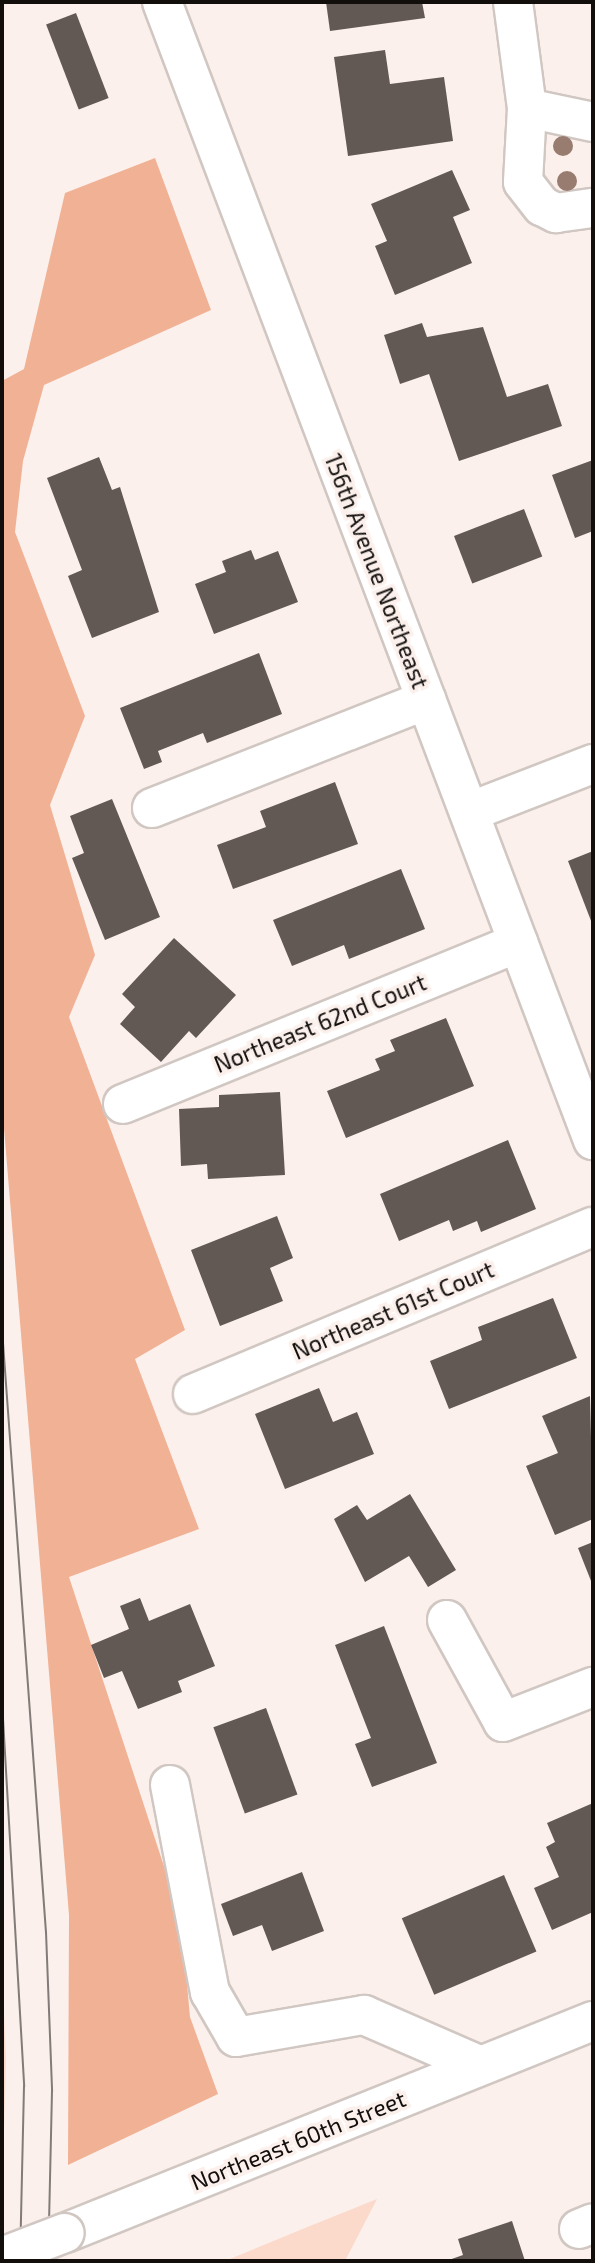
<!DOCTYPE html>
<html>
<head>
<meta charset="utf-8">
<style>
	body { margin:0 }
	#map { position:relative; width:595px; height:2263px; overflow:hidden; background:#fbf0eb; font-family:"Exo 2",sans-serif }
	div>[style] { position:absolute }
	.green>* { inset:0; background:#fbdacb }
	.forest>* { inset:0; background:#f1b195 }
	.building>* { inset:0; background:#625955; transform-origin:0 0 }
	.roads { filter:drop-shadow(2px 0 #d1c7c2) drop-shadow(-2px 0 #d1c7c2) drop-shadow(0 2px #d1c7c2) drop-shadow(0 -2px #d1c7c2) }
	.minor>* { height:38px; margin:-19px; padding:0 19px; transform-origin:19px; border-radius:19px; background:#fff }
	.tram>* { height:2px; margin:-1px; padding:0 1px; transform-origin:1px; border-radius:1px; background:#827b78 }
	.bridges { filter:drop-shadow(2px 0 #d1c7c2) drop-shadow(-2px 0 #d1c7c2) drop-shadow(0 2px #d1c7c2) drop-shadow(0 -2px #d1c7c2) }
	.minor-bridge>* { height:38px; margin:-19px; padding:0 19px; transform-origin:19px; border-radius:19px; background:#fff }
	.trees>* { width:20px; height:20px; margin:-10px; border-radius:50%; background:#977c6f }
	span { translate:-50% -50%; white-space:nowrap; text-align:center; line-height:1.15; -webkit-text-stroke:7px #fbf0eb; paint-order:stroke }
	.street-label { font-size:23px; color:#110e0c }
	.frame { position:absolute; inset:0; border:4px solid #110e0c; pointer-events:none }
</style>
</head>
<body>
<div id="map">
	<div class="green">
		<div style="clip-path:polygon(2px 1965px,6px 2060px,2px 2198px)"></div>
		<div style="clip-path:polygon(377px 2199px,345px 2261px,225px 2261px,305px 2228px)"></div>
	</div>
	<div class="forest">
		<div style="clip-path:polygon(155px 158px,211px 310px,44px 385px,23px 461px,15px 532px,85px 716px,50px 805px,95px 955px,69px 1017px,185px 1330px,135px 1359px,199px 1529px,69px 1577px,181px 1918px,190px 2017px,218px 2094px,68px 2165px,69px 1915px,2px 1104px,2px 381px,24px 369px,65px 193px)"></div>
	</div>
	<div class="building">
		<div style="clip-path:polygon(326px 2px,422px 2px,425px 18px,330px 31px)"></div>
		<div style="left:76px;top:13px;width:91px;height:32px;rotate:69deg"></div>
		<div style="clip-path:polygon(385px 50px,390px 84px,444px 77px,453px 141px,348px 156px,334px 57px)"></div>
		<div style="clip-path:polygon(452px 170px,470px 210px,453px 217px,472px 263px,395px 295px,375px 246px,387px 241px,371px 204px)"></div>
		<div style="clip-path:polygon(422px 323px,427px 337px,483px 327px,507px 397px,548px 384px,562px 426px,459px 461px,429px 374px,400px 384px,384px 335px)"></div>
		<div style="clip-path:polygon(99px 457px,112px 490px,120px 487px,159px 612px,92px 638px,68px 576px,82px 570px,47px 478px)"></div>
		<div style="clip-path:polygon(593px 460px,593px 531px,575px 538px,552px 475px)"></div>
		<div style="left:524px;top:509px;width:51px;height:75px;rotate:69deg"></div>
		<div style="clip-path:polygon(251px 550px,255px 560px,278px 551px,298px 602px,214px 634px,195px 584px,226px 572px,222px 561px)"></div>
		<div style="clip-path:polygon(259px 653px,282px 714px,207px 743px,203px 733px,158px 751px,162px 762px,144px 769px,120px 708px)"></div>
		<div style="clip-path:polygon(335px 782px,358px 844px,233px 889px,217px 845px,266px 827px,260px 811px)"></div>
		<div style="clip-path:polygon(112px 799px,160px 917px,105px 940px,72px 858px,84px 853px,70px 816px)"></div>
		<div style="clip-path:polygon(593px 851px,593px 926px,568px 861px)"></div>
		<div style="clip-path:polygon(401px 869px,425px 929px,349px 959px,344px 945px,292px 966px,273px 920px)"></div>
		<div style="clip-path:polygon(174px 938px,236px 995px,196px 1038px,189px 1031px,161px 1062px,120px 1024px,135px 1007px,122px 994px)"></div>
		<div style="clip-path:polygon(446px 1018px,474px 1086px,346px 1138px,327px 1091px,380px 1070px,375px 1059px,395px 1051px,390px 1040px)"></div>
		<div style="clip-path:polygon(280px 1092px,285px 1175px,208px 1179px,207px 1164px,181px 1166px,179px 1109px,219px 1107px,219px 1095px)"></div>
		<div style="clip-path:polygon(508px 1140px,536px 1209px,481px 1232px,477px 1221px,453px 1231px,449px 1220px,399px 1241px,380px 1194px)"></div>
		<div style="clip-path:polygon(277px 1216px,293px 1258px,270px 1268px,283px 1301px,220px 1326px,191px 1250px)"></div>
		<div style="clip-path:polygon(553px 1298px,577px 1358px,449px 1409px,430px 1361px,482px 1340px,478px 1327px)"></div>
		<div style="clip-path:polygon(319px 1388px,333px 1422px,357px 1412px,374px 1454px,285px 1489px,255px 1414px)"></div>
		<div style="clip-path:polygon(590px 1396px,593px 1519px,555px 1535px,526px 1466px,558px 1453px,542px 1416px)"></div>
		<div style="clip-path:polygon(410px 1494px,456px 1570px,428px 1587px,409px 1556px,365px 1582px,334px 1519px,357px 1505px,367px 1520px)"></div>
		<div style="clip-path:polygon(593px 1542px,593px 1586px,578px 1548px)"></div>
		<div style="clip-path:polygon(140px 1598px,149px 1621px,190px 1604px,215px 1666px,178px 1681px,182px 1692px,138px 1709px,122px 1671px,104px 1678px,91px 1645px,129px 1629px,120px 1606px)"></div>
		<div style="clip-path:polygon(384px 1626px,437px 1763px,372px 1787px,355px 1744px,371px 1738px,335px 1645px)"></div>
		<div style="left:266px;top:1708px;width:92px;height:56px;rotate:70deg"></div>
		<div style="clip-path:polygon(593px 1803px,593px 1912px,552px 1930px,534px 1888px,559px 1877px,546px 1847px,555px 1842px,547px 1823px)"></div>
		<div style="clip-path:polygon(302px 1872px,324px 1931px,272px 1951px,262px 1925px,233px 1936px,221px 1904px)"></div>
		<div style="left:504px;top:1875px;width:83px;height:111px;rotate:67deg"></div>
		<div style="clip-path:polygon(512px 2221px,525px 2261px,446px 2261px,463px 2255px,458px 2239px)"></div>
	</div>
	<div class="roads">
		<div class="minor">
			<div style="left:162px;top:2px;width:1217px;rotate:69.26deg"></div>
			<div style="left:513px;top:2px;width:107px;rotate:82.5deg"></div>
			<div style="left:527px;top:108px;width:74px;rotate:93.1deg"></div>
			<div style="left:523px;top:182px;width:31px;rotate:52deg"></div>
			<div style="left:542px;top:206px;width:16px;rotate:27deg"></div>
			<div style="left:556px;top:213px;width:37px;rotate:-8deg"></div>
			<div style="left:527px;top:108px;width:67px;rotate:12deg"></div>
			<div style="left:152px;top:808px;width:295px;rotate:-21.5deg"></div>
			<div style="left:469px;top:812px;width:133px;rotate:-21.2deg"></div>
			<div style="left:123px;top:1104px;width:427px;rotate:-22.2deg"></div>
			<div style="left:193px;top:1394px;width:433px;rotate:-22.7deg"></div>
			<div style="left:447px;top:1620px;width:116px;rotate:61.2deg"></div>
			<div style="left:503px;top:1722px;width:97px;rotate:-21.3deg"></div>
			<div style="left:170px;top:1785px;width:211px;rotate:79.1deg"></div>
			<div style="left:210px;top:1992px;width:52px;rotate:60deg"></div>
			<div style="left:236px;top:2037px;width:130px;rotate:-9.8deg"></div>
			<div style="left:364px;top:2015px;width:125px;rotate:23.5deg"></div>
			<div style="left:579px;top:2229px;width:15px;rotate:-23deg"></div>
			<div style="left:65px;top:2233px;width:569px;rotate:-21.88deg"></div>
		</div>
	</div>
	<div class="tram">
		<div style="left:2px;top:1329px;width:605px;rotate:85.83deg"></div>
		<div style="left:46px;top:1932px;width:159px;rotate:87.8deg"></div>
		<div style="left:52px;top:2091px;width:170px;rotate:91.3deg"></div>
		<div style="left:2px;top:1701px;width:386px;rotate:86.7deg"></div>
		<div style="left:24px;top:2086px;width:175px;rotate:91.3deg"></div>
	</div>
	<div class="bridges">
		<div class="minor-bridge">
			<div style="left:2px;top:2257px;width:67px;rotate:-20.9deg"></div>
		</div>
	</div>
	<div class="trees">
		<div style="left:563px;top:146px"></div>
		<div style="left:567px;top:181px"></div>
	</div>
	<div class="street-label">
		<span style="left:377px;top:571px;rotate:69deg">156th Avenue Northeast</span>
		<span style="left:320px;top:1023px;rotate:-22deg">Northeast 62nd Court</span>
		<span style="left:393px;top:1310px;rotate:-23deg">Northeast 61st Court</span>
		<span style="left:298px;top:2140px;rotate:-22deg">Northeast 60th Street</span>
	</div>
	<div class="frame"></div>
</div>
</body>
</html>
